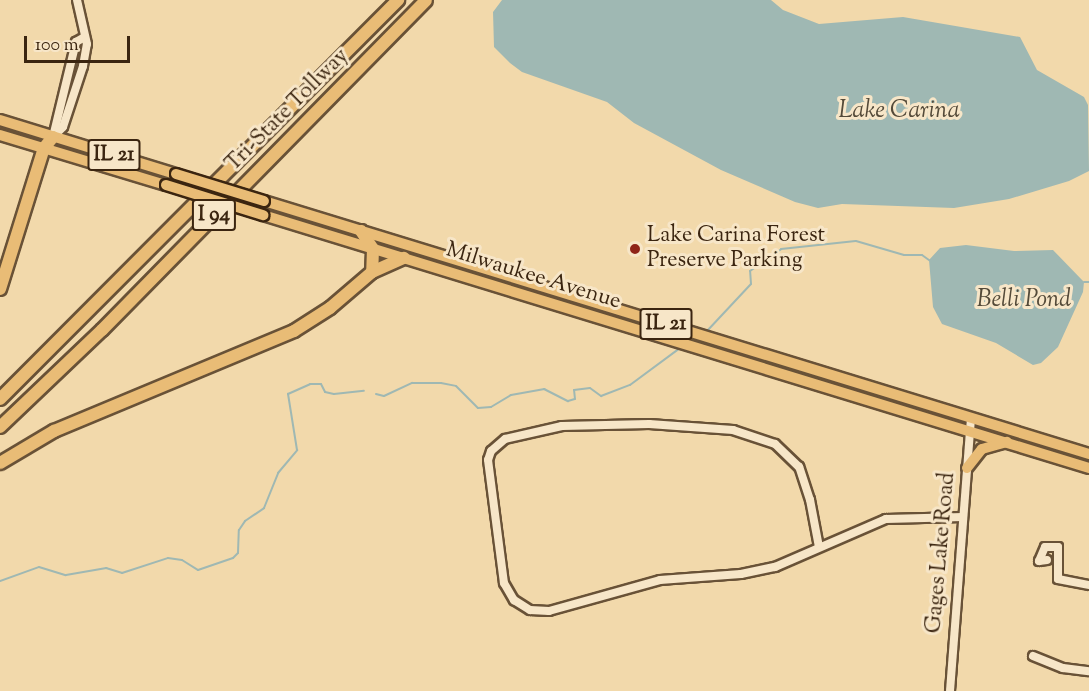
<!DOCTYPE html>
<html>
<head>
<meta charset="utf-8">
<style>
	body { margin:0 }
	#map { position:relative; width:1089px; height:691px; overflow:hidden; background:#f2d9ab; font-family:"Sorts Mill Goudy",serif }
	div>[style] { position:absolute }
	.green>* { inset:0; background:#b9bf8a }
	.water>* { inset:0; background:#9fb8b3 }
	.stream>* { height:2px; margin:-1px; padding:0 1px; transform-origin:1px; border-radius:1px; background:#9fb8b3 }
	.roads { filter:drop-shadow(2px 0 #695237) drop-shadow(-2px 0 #695237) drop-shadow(0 2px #695237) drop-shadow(0 -2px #695237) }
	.minor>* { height:8px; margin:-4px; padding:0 4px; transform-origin:4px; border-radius:4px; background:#f7e6c8 }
	.major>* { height:10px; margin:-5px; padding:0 5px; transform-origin:5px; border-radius:5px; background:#e9bc76 }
	.highway>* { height:12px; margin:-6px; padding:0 6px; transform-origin:6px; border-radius:6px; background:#e9bc76 }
	.bridges { filter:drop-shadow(2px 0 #3b2510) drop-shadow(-2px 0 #3b2510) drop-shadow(0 2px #3b2510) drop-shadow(0 -2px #3b2510) }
	.major-bridge>* { height:10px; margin:-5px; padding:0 5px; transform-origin:5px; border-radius:5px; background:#e9bc76 }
	.dots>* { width:16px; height:16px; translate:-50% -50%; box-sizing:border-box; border:3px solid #f7e6c8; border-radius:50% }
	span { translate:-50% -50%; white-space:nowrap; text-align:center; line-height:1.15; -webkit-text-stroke:6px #f7e6c8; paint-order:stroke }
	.shield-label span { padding:2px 4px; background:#f7e6c8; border:2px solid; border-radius:4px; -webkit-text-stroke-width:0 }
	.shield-label { font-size:21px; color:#3b2510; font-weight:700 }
	.street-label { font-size:22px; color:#3b2510 }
	.poi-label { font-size:22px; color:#3b2510 }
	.left { translate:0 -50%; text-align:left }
	.water-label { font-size:24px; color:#544a39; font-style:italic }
	.scale { position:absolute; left:24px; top:36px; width:106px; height:27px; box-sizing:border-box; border:3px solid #3b2510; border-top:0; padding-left:8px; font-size:18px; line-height:21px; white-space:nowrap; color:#3b2510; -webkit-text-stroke:4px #f7e6c8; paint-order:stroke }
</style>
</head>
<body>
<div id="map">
	<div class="green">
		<div style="clip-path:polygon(270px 208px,337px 229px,353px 238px,267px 211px)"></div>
	</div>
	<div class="water">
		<div style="clip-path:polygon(502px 0,771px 0,783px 10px,819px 24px,903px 17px,1020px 37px,1037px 70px,1084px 97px,1088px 105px,1089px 171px,1069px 181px,1009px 199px,954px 208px,842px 204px,818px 208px,795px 202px,721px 170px,634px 123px,607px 102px,522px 72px,510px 63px,494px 47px,493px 12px)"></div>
		<div style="clip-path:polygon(966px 245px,1014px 251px,1053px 250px,1084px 282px,1083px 292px,1058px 347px,1041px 363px,1033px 365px,996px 343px,942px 324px,933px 307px,929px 260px,940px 248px)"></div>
	</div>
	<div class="stream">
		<div style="left:1084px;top:282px;width:5px"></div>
		<div style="left:707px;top:331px;width:64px;rotate:-46.9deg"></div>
		<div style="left:751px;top:284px;width:13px;rotate:-94deg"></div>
		<div style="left:750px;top:271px;width:38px;rotate:-35deg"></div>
		<div style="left:781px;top:249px;width:75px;rotate:-6.1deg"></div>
		<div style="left:856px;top:241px;width:50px;rotate:16.3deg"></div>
		<div style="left:904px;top:255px;width:18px"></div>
		<div style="left:922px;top:255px;width:9px;rotate:36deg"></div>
		<div style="left:376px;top:394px;width:8px;rotate:14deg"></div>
		<div style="left:384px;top:396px;width:31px;rotate:-25deg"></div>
		<div style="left:412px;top:383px;width:29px"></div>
		<div style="left:441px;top:383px;width:15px;rotate:11deg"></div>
		<div style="left:456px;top:386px;width:31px;rotate:45deg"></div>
		<div style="left:478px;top:408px;width:13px;rotate:-4deg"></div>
		<div style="left:491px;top:407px;width:23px;rotate:-31deg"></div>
		<div style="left:511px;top:395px;width:34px;rotate:-10deg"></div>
		<div style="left:544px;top:389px;width:27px;rotate:27deg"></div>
		<div style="left:568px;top:401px;width:7px;rotate:-16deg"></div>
		<div style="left:575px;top:399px;width:9px;rotate:-96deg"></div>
		<div style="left:574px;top:390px;width:16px;rotate:-7deg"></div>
		<div style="left:590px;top:388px;width:14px;rotate:36deg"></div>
		<div style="left:601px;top:396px;width:31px;rotate:-21deg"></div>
		<div style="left:630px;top:385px;width:62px;rotate:-36.5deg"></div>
		<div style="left:0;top:581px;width:41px;rotate:-19.7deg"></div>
		<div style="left:39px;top:567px;width:28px;rotate:17deg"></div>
		<div style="left:66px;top:575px;width:41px;rotate:-9.9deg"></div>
		<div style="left:106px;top:568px;width:17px;rotate:17deg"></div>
		<div style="left:122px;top:573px;width:48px;rotate:-18.1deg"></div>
		<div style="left:168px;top:558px;width:14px;rotate:8deg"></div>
		<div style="left:182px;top:560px;width:19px;rotate:32deg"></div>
		<div style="left:198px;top:570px;width:37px;rotate:-19deg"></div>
		<div style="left:233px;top:558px;width:7px;rotate:-45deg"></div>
		<div style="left:238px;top:553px;width:23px;rotate:-88deg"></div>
		<div style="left:239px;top:530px;width:11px;rotate:-56deg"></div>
		<div style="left:245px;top:521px;width:23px;rotate:-34deg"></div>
		<div style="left:264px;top:508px;width:38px;rotate:-68deg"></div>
		<div style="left:278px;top:473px;width:30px;rotate:-50deg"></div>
		<div style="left:297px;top:450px;width:57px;rotate:-99.1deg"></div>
		<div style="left:288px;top:394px;width:24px;rotate:-24deg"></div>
		<div style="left:310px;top:384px;width:11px"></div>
		<div style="left:321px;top:384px;width:9px;rotate:63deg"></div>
		<div style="left:325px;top:392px;width:9px;rotate:13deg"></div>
		<div style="left:334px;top:394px;width:30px;rotate:-6deg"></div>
	</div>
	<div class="roads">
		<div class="minor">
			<div style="left:53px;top:137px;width:14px;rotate:-45deg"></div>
			<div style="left:63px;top:127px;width:64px;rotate:-71.8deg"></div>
			<div style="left:83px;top:66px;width:22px;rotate:-80deg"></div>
			<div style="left:87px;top:44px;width:45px;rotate:-102.8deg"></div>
			<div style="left:53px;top:137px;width:98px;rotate:-76.4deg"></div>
			<div style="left:76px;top:42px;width:8px;rotate:-30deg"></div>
			<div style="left:819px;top:547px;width:48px;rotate:-100.8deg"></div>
			<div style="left:810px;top:500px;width:35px;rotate:-108deg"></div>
			<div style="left:799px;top:467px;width:33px;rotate:-136deg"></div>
			<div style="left:775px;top:444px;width:44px;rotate:-161.6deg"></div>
			<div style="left:733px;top:430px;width:84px;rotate:-175.9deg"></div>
			<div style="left:649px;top:424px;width:87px;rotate:178.7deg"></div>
			<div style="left:562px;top:426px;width:58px;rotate:167.2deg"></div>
			<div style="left:505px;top:439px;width:18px;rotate:139deg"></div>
			<div style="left:491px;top:451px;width:9px;rotate:108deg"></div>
			<div style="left:488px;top:460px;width:124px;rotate:82.6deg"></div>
			<div style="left:504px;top:583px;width:20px;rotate:60deg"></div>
			<div style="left:514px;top:600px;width:19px;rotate:32deg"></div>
			<div style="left:530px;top:610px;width:19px;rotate:3deg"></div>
			<div style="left:549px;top:611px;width:115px;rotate:-15.6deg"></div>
			<div style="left:660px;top:580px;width:81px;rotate:-4.2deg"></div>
			<div style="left:741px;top:574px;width:35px;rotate:-12deg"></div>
			<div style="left:775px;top:567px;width:121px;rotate:-23.4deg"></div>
			<div style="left:886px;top:519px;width:77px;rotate:-1.5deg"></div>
			<div style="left:1047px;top:560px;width:8px;rotate:173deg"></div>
			<div style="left:1039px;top:561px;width:15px;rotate:-67deg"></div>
			<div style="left:1045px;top:547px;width:13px"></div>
			<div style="left:1058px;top:547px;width:32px;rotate:90deg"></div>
			<div style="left:1058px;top:579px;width:32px;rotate:11deg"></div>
			<div style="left:1033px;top:656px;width:32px;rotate:22deg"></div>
			<div style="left:1063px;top:668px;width:26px;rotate:7deg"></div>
			<div style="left:950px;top:691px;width:274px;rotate:-85.6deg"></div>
		</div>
		<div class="major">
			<div style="left:0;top:120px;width:184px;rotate:17.1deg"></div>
			<div style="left:0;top:135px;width:173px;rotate:16.8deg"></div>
			<div style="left:264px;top:201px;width:863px;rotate:17.05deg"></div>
			<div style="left:263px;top:215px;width:864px;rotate:17.03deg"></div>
			<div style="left:967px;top:468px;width:24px;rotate:-52deg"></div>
			<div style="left:982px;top:449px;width:26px;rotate:-16deg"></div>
		</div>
		<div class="highway">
			<div style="left:361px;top:231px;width:22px;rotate:56deg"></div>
			<div style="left:373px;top:249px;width:23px;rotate:92deg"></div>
			<div style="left:0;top:289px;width:148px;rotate:-72.7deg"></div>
			<div style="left:44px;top:148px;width:14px;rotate:-51deg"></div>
			<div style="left:0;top:399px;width:564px;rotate:-45.07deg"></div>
			<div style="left:0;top:427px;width:141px;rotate:-43.6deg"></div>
			<div style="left:102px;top:330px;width:462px;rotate:-45.5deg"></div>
			<div style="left:0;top:463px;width:63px;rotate:-30.7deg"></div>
			<div style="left:54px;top:431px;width:260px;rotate:-22.6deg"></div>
			<div style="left:294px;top:331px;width:43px;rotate:-32.6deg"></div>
			<div style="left:330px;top:308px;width:55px;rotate:-40.6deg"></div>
			<div style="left:372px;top:272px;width:35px;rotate:-24deg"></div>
		</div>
	</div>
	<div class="bridges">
		<div class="major-bridge">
			<div style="left:176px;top:174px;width:92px;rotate:17.1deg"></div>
			<div style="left:166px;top:185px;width:102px;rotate:17.2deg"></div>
		</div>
	</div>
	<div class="dots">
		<div style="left:635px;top:249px;background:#8f2418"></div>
	</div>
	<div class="shield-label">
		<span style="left:114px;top:155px">IL 21</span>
		<span style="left:214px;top:215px">I 94</span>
		<span style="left:666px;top:324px">IL 21</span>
	</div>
	<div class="street-label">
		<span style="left:288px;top:111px;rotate:-45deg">Tri-State Tollway</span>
		<span style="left:533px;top:277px;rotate:17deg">Milwaukee Avenue</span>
		<span style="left:942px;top:553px;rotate:-85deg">Gages Lake Road</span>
	</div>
	<div class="poi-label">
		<span class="left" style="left:647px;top:249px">Lake Carina Forest<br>Preserve Parking</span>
	</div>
	<div class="water-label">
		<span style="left:899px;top:112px">Lake Carina</span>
		<span style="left:1024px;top:301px">Belli Pond</span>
	</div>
	<div class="scale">100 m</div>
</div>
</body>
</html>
